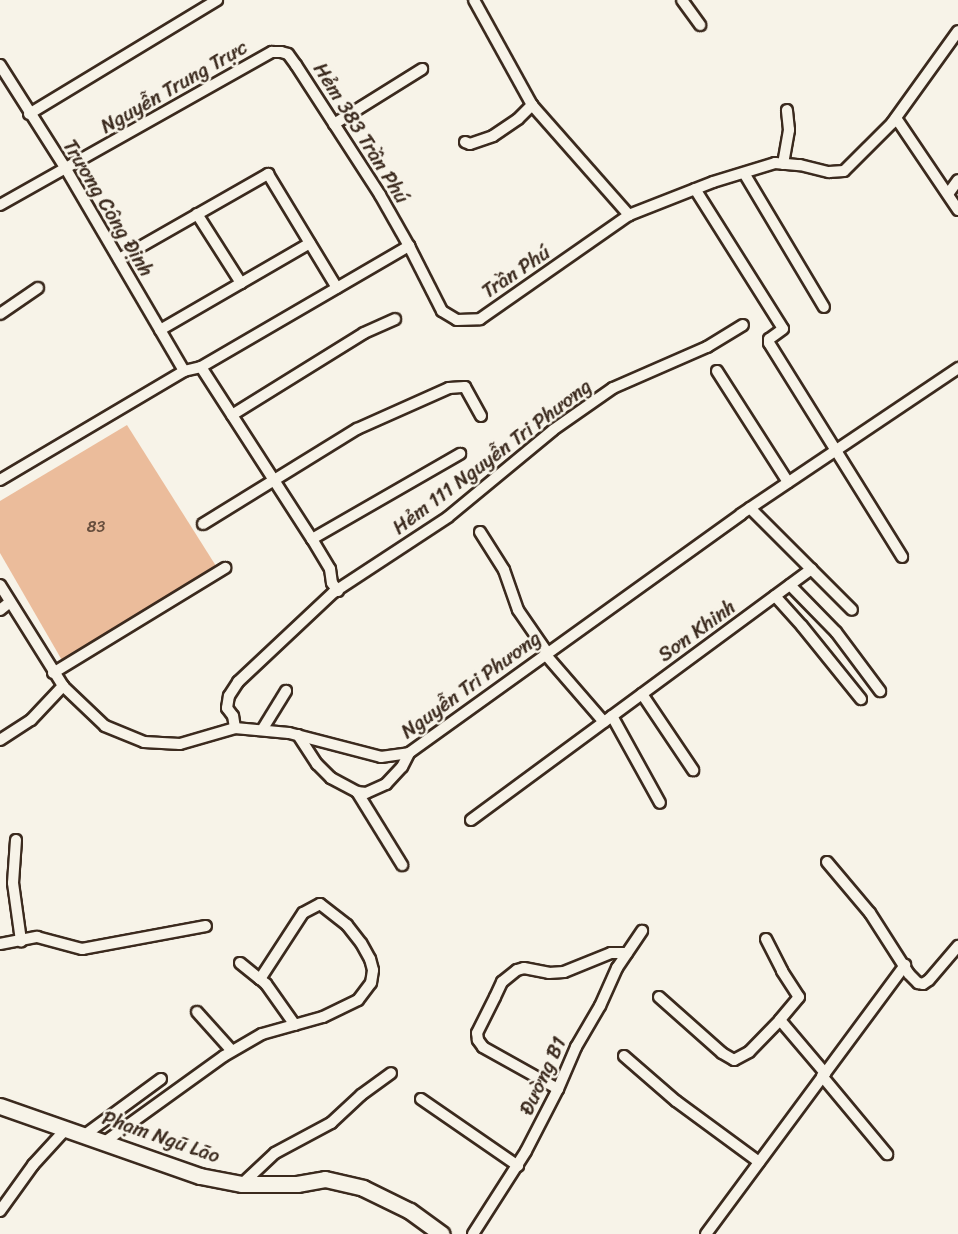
<!DOCTYPE html>
<html>
<head>
<meta charset="utf-8">
<style>
	body { margin:0 }
	#map { position:relative; width:958px; height:1234px; overflow:hidden; background:#f7f3e8; font-family:Sriracha,sans-serif }
	div>[style] { position:absolute }
	.building>* { inset:0; background:#ebbc9b }
	.roads { filter:drop-shadow(2px 0 #3b2a1e) drop-shadow(-2px 0 #3b2a1e) drop-shadow(0 2px #3b2a1e) drop-shadow(0 -2px #3b2a1e) }
	.street>* { height:10px; margin:-5px; padding:0 5px; transform-origin:5px; border-radius:5px; background:#f7f3e8 }
	.secondary>* { height:15px; margin:-7.5px; padding:0 7.5px; transform-origin:7.5px; border-radius:7.5px; background:#f7f3e8 }
	span { translate:-50% -50%; white-space:nowrap; text-align:center; line-height:1.15; -webkit-text-stroke:5px #f7f3e8; paint-order:stroke }
	.number-label { font-size:16px; color:#674e3d }
	.number-label span { -webkit-text-stroke-width:0 }
	.street-label { font-size:20px; color:#3b2a1e }
</style>
</head>
<body>
<div id="map">
	<div class="building">
		<div style="clip-path:polygon(127px 425px,216px 566px,63px 662px,0 553px,0 501px)"></div>
	</div>
	<div class="roads">
		<div class="street">
			<div style="left:474px;top:0;width:120px;rotate:61.1deg"></div>
			<div style="left:532px;top:105px;width:147px;rotate:48.6deg"></div>
			<div style="left:682px;top:0;width:31px;rotate:54deg"></div>
			<div style="left:0;top:65px;width:123px;rotate:57.6deg"></div>
			<div style="left:66px;top:169px;width:234px;rotate:59.7deg"></div>
			<div style="left:29px;top:114px;width:220px;rotate:-31.2deg"></div>
			<div style="left:896px;top:118px;width:111px;rotate:56deg"></div>
			<div style="left:334px;top:124px;width:104px;rotate:-32deg"></div>
			<div style="left:465px;top:142px;width:5px;rotate:22deg"></div>
			<div style="left:470px;top:144px;width:24px;rotate:-19deg"></div>
			<div style="left:493px;top:136px;width:30px;rotate:-34deg"></div>
			<div style="left:518px;top:119px;width:20px;rotate:-45deg"></div>
			<div style="left:783px;top:164px;width:35px;rotate:-80deg"></div>
			<div style="left:789px;top:130px;width:20px;rotate:-96deg"></div>
			<div style="left:744px;top:173px;width:156px;rotate:59.2deg"></div>
			<div style="left:695px;top:189px;width:165px;rotate:57.8deg"></div>
			<div style="left:783px;top:329px;width:17px;rotate:144deg"></div>
			<div style="left:769px;top:339px;width:4px;rotate:90deg"></div>
			<div style="left:769px;top:343px;width:252px;rotate:58.1deg"></div>
			<div style="left:948px;top:194px;width:17px;rotate:-54deg"></div>
			<div style="left:0;top:205px;width:312px;rotate:-29.4deg"></div>
			<div style="left:272px;top:52px;width:9px"></div>
			<div style="left:281px;top:52px;width:7px;rotate:16deg"></div>
			<div style="left:288px;top:54px;width:14px;rotate:54deg"></div>
			<div style="left:296px;top:65px;width:155px;rotate:57.1deg"></div>
			<div style="left:380px;top:195px;width:59px;rotate:60.4deg"></div>
			<div style="left:197px;top:214px;width:82px;rotate:57.5deg"></div>
			<div style="left:119px;top:259px;width:172px;rotate:-29.7deg"></div>
			<div style="left:268px;top:174px;width:133px;rotate:58.8deg"></div>
			<div style="left:0;top:314px;width:46px;rotate:-34.4deg"></div>
			<div style="left:160px;top:330px;width:173px;rotate:-30.1deg"></div>
			<div style="left:201px;top:367px;width:205px;rotate:57.2deg"></div>
			<div style="left:312px;top:539px;width:35px;rotate:59deg"></div>
			<div style="left:330px;top:569px;width:14px;rotate:82deg"></div>
			<div style="left:332px;top:583px;width:10px;rotate:53deg"></div>
			<div style="left:717px;top:371px;width:132px;rotate:57.4deg"></div>
			<div style="left:232px;top:415px;width:155px;rotate:-31.8deg"></div>
			<div style="left:364px;top:333px;width:34px;rotate:-24deg"></div>
			<div style="left:0;top:480px;width:214px;rotate:-30.6deg"></div>
			<div style="left:184px;top:371px;width:17px;rotate:-13deg"></div>
			<div style="left:201px;top:367px;width:241px;rotate:-30.2deg"></div>
			<div style="left:409px;top:246px;width:73px;rotate:63.1deg"></div>
			<div style="left:442px;top:311px;width:17px;rotate:31deg"></div>
			<div style="left:457px;top:320px;width:23px;rotate:-2deg"></div>
			<div style="left:480px;top:319px;width:182px;rotate:-34.9deg"></div>
			<div style="left:629px;top:215px;width:90px;rotate:-21.4deg"></div>
			<div style="left:713px;top:182px;width:65px;rotate:-17deg"></div>
			<div style="left:775px;top:163px;width:25px;rotate:5deg"></div>
			<div style="left:800px;top:165px;width:30px;rotate:14deg"></div>
			<div style="left:829px;top:172px;width:15px;rotate:-4deg"></div>
			<div style="left:844px;top:171px;width:68px;rotate:-45deg"></div>
			<div style="left:892px;top:123px;width:113px;rotate:-54.3deg"></div>
			<div style="left:750px;top:508px;width:144px;rotate:45deg"></div>
			<div style="left:203px;top:524px;width:181px;rotate:-31.7deg"></div>
			<div style="left:357px;top:429px;width:101px;rotate:-24deg"></div>
			<div style="left:449px;top:388px;width:16px;rotate:-4deg"></div>
			<div style="left:465px;top:387px;width:33px;rotate:61deg"></div>
			<div style="left:480px;top:532px;width:45px;rotate:57.7deg"></div>
			<div style="left:504px;top:570px;width:42px;rotate:70.7deg"></div>
			<div style="left:518px;top:610px;width:51px;rotate:55.4deg"></div>
			<div style="left:312px;top:539px;width:171px;rotate:-29.9deg"></div>
			<div style="left:0;top:585px;width:119px;rotate:58deg"></div>
			<div style="left:63px;top:686px;width:58px;rotate:43.6deg"></div>
			<div style="left:105px;top:726px;width:42px;rotate:22.3deg"></div>
			<div style="left:144px;top:742px;width:36px;rotate:3deg"></div>
			<div style="left:180px;top:744px;width:57px;rotate:-16.2deg"></div>
			<div style="left:235px;top:728px;width:54px;rotate:5.3deg"></div>
			<div style="left:289px;top:733px;width:95px;rotate:14.6deg"></div>
			<div style="left:381px;top:757px;width:28px;rotate:-8deg"></div>
			<div style="left:409px;top:753px;width:409px;rotate:-35.7deg"></div>
			<div style="left:741px;top:514px;width:262px;rotate:-33.9deg"></div>
			<div style="left:790px;top:585px;width:66px;rotate:45.6deg"></div>
			<div style="left:836px;top:632px;width:74px;rotate:53.3deg"></div>
			<div style="left:775px;top:596px;width:40px;rotate:48deg"></div>
			<div style="left:802px;top:626px;width:94px;rotate:51.1deg"></div>
			<div style="left:0;top:610px;width:13px;rotate:-39deg"></div>
			<div style="left:545px;top:654px;width:90px;rotate:49.1deg"></div>
			<div style="left:53px;top:673px;width:202px;rotate:-31.4deg"></div>
			<div style="left:642px;top:694px;width:92px;rotate:56.1deg"></div>
			<div style="left:612px;top:716px;width:99px;rotate:61.1deg"></div>
			<div style="left:235px;top:728px;width:12px;rotate:-99deg"></div>
			<div style="left:233px;top:716px;width:10px;rotate:-127deg"></div>
			<div style="left:227px;top:708px;width:12px;rotate:-81deg"></div>
			<div style="left:229px;top:696px;width:17px;rotate:-57deg"></div>
			<div style="left:238px;top:682px;width:132px;rotate:-43.2deg"></div>
			<div style="left:334px;top:592px;width:136px;rotate:-33.3deg"></div>
			<div style="left:448px;top:517px;width:136px;rotate:-39.6deg"></div>
			<div style="left:553px;top:430px;width:73px;rotate:-35deg"></div>
			<div style="left:613px;top:388px;width:103px;rotate:-23.6deg"></div>
			<div style="left:707px;top:347px;width:42px;rotate:-31.4deg"></div>
			<div style="left:262px;top:730px;width:46px;rotate:-58.4deg"></div>
			<div style="left:298px;top:735px;width:35px;rotate:57deg"></div>
			<div style="left:317px;top:764px;width:20px;rotate:45deg"></div>
			<div style="left:331px;top:778px;width:30px;rotate:28deg"></div>
			<div style="left:357px;top:792px;width:9px;rotate:6deg"></div>
			<div style="left:366px;top:793px;width:22px;rotate:-24deg"></div>
			<div style="left:386px;top:784px;width:23px;rotate:-47deg"></div>
			<div style="left:402px;top:767px;width:16px;rotate:-63deg"></div>
			<div style="left:0;top:740px;width:37px;rotate:-33deg"></div>
			<div style="left:31px;top:720px;width:47px;rotate:-46.7deg"></div>
			<div style="left:357px;top:792px;width:86px;rotate:58.3deg"></div>
			<div style="left:471px;top:820px;width:423px;rotate:-36.4deg"></div>
			<div style="left:16px;top:840px;width:43px;rotate:94deg"></div>
			<div style="left:13px;top:883px;width:59px;rotate:82.1deg"></div>
			<div style="left:827px;top:862px;width:67px;rotate:49.9deg"></div>
			<div style="left:870px;top:913px;width:72px;rotate:57.4deg"></div>
			<div style="left:909px;top:974px;width:13px;rotate:45deg"></div>
			<div style="left:918px;top:983px;width:5px;rotate:11deg"></div>
			<div style="left:923px;top:984px;width:7px;rotate:-34deg"></div>
			<div style="left:929px;top:980px;width:45px;rotate:-49.5deg"></div>
			<div style="left:766px;top:939px;width:36px;rotate:63deg"></div>
			<div style="left:782px;top:971px;width:31px;rotate:57deg"></div>
			<div style="left:799px;top:997px;width:30px;rotate:130deg"></div>
			<div style="left:780px;top:1020px;width:70px;rotate:49.7deg"></div>
			<div style="left:0;top:944px;width:38px;rotate:-11deg"></div>
			<div style="left:37px;top:937px;width:47px;rotate:14.9deg"></div>
			<div style="left:82px;top:949px;width:126px;rotate:-10.5deg"></div>
			<div style="left:240px;top:963px;width:26px;rotate:39deg"></div>
			<div style="left:659px;top:997px;width:84px;rotate:41.6deg"></div>
			<div style="left:722px;top:1053px;width:14px;rotate:30deg"></div>
			<div style="left:734px;top:1060px;width:17px;rotate:-28deg"></div>
			<div style="left:749px;top:1052px;width:45px;rotate:-45.9deg"></div>
			<div style="left:197px;top:1012px;width:52px;rotate:48.1deg"></div>
			<div style="left:624px;top:1056px;width:69px;rotate:40.9deg"></div>
			<div style="left:676px;top:1101px;width:103px;rotate:36.3deg"></div>
			<div style="left:822px;top:1076px;width:102px;rotate:50.2deg"></div>
			<div style="left:558px;top:1089px;width:86px;rotate:-150.8deg"></div>
			<div style="left:483px;top:1047px;width:9px;rotate:-126deg"></div>
			<div style="left:478px;top:1040px;width:7px;rotate:-98deg"></div>
			<div style="left:477px;top:1033px;width:40px;rotate:-63.4deg"></div>
			<div style="left:495px;top:997px;width:17px;rotate:-65deg"></div>
			<div style="left:502px;top:982px;width:19px;rotate:-39deg"></div>
			<div style="left:517px;top:970px;width:7px;rotate:-16deg"></div>
			<div style="left:524px;top:968px;width:25px;rotate:11deg"></div>
			<div style="left:549px;top:973px;width:15px;rotate:-4deg"></div>
			<div style="left:564px;top:972px;width:51px;rotate:-22deg"></div>
			<div style="left:611px;top:953px;width:16px"></div>
			<div style="left:421px;top:1099px;width:118px;rotate:34.6deg"></div>
			<div style="left:86px;top:1134px;width:93px;rotate:-36.3deg"></div>
			<div style="left:106px;top:1141px;width:145px;rotate:-35.8deg"></div>
			<div style="left:224px;top:1056px;width:44px;rotate:-30.1deg"></div>
			<div style="left:262px;top:1034px;width:63px;rotate:-15.6deg"></div>
			<div style="left:323px;top:1017px;width:39px;rotate:-26deg"></div>
			<div style="left:358px;top:1000px;width:21px;rotate:-53deg"></div>
			<div style="left:371px;top:983px;width:13px;rotate:-81deg"></div>
			<div style="left:373px;top:970px;width:11px;rotate:-105deg"></div>
			<div style="left:370px;top:959px;width:18px;rotate:-119deg"></div>
			<div style="left:361px;top:943px;width:23px;rotate:-128deg"></div>
			<div style="left:347px;top:925px;width:34px;rotate:-142deg"></div>
			<div style="left:320px;top:904px;width:19px;rotate:152deg"></div>
			<div style="left:303px;top:913px;width:79px;rotate:123.1deg"></div>
			<div style="left:260px;top:979px;width:8px;rotate:40deg"></div>
			<div style="left:266px;top:984px;width:50px;rotate:54.7deg"></div>
			<div style="left:242px;top:1184px;width:45px;rotate:-43.2deg"></div>
			<div style="left:275px;top:1153px;width:64px;rotate:-28.2deg"></div>
			<div style="left:331px;top:1123px;width:41px;rotate:-43deg"></div>
			<div style="left:361px;top:1095px;width:37px;rotate:-36deg"></div>
			<div style="left:0;top:1211px;width:57px;rotate:-54.3deg"></div>
			<div style="left:33px;top:1165px;width:49px;rotate:-47.5deg"></div>
			<div style="left:473px;top:1234px;width:98px;rotate:-57.4deg"></div>
			<div style="left:526px;top:1151px;width:70px;rotate:-62.7deg"></div>
			<div style="left:558px;top:1089px;width:46px;rotate:-66.8deg"></div>
			<div style="left:576px;top:1047px;width:48px;rotate:-59.7deg"></div>
			<div style="left:600px;top:1006px;width:42px;rotate:-65.9deg"></div>
			<div style="left:617px;top:968px;width:45px;rotate:-56deg"></div>
			<div style="left:706px;top:1234px;width:335px;rotate:-53.5deg"></div>
		</div>
		<div class="secondary">
			<div style="left:0;top:1106px;width:212px;rotate:19.3deg"></div>
			<div style="left:200px;top:1176px;width:43px;rotate:10.8deg"></div>
			<div style="left:242px;top:1184px;width:55px"></div>
			<div style="left:297px;top:1184px;width:28px;rotate:-10deg"></div>
			<div style="left:325px;top:1179px;width:39px;rotate:13deg"></div>
			<div style="left:363px;top:1188px;width:52px;rotate:26.1deg"></div>
			<div style="left:410px;top:1211px;width:39px;rotate:36deg"></div>
		</div>
	</div>
	<div class="number-label">
		<span style="left:96px;top:527px">83</span>
	</div>
	<div class="street-label">
		<span style="left:174px;top:87px;rotate:-30deg">Nguyễn Trung Trực</span>
		<span style="left:361px;top:133px;rotate:58deg">Hẻm 383 Trần Phú</span>
		<span style="left:108px;top:208px;rotate:59deg">Trương Công Định</span>
		<span style="left:516px;top:272px;rotate:-34deg">Trần Phú</span>
		<span style="left:492px;top:457px;rotate:-37deg">Hẻm 111 Nguyễn Tri Phương</span>
		<span style="left:697px;top:631px;rotate:-36deg">Sơn Khinh</span>
		<span style="left:471px;top:685px;rotate:-36deg">Nguyễn Tri Phương</span>
		<span style="left:543px;top:1076px;rotate:-65deg">Đường B1</span>
		<span style="left:161px;top:1137px;rotate:19deg">Phạm Ngũ Lão</span>
	</div>
</div>
</body>
</html>
